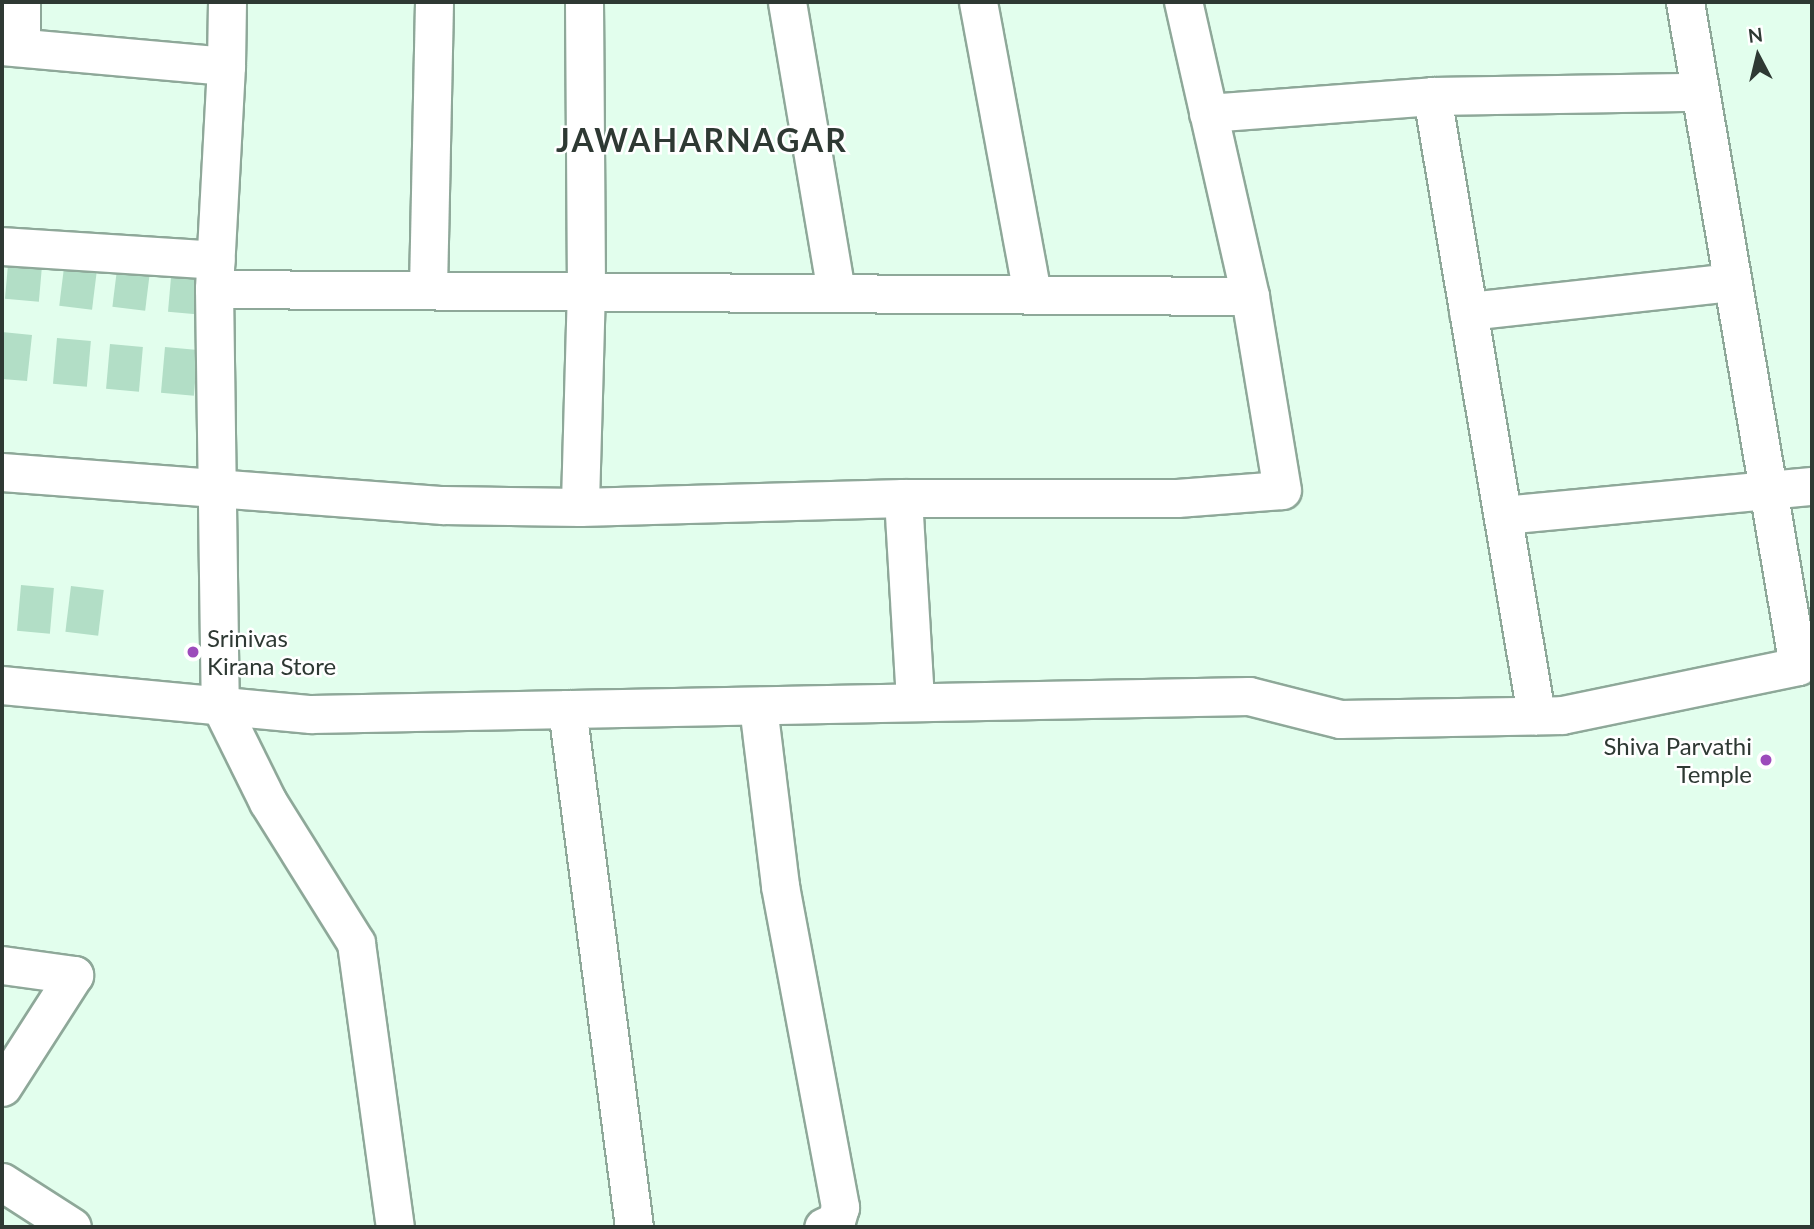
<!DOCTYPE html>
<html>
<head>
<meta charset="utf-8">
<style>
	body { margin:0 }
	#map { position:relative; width:1814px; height:1229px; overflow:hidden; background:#e2feed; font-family:Lato,sans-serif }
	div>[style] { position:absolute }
	.building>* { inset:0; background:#b2dec6; transform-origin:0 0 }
	.roads { filter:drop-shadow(2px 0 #8ea899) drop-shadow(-2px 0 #8ea899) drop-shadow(0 2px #8ea899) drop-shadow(0 -2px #8ea899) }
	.minor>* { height:37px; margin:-18.5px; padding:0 18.5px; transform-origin:18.5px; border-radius:18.5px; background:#fff }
	.dots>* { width:19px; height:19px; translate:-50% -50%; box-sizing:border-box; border:4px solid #fff; border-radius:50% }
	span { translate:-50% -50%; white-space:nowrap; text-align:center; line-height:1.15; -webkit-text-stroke:5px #fff; paint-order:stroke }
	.poi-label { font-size:24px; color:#2e3933 }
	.left { translate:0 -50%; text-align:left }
	.right { translate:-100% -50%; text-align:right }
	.district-label { font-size:32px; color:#2e3933; font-weight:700; letter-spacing:2px }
	.frame { position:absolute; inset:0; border:4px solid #2e3933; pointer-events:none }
	.north { position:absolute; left:1723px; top:21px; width:70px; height:70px; -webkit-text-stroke:5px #fff; paint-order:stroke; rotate:353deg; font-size:19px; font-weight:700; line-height:28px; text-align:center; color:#2e3933 }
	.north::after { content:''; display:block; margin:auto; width:24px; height:32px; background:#2e3933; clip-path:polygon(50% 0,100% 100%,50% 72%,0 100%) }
</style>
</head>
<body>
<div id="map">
	<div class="building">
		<div style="left:9px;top:253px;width:34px;height:46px;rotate:5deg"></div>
		<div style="left:65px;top:259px;width:33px;height:47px;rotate:7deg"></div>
		<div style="left:118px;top:261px;width:33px;height:46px;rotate:7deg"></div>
		<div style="left:172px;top:266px;width:34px;height:46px;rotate:5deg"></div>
		<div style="clip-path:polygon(2px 332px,32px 335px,27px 381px,2px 379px)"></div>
		<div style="left:57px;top:338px;width:34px;height:46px;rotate:5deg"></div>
		<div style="left:110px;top:344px;width:33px;height:45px;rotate:5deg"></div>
		<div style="left:165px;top:347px;width:33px;height:46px;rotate:5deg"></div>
		<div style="left:21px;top:585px;width:33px;height:46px;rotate:5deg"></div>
		<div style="left:71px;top:586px;width:33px;height:46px;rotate:7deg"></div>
	</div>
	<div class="roads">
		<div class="minor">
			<div style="left:21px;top:2px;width:45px;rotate:90deg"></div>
			<div style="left:584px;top:2px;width:286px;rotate:89.6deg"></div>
			<div style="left:586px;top:288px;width:219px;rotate:91.6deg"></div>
			<div style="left:580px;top:507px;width:323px;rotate:-1.6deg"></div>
			<div style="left:903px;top:498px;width:274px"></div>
			<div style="left:1177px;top:498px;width:105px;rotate:-4.4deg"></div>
			<div style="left:1282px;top:490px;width:197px;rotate:-99.4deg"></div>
			<div style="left:1250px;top:296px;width:302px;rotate:-102.8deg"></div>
			<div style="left:787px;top:2px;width:293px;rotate:80.4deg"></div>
			<div style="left:978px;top:2px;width:297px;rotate:79.5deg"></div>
			<div style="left:2px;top:46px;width:225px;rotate:5.1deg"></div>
			<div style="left:226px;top:66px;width:64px;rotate:-89.1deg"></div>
			<div style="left:226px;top:66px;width:223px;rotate:93.1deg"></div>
			<div style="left:214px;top:289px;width:416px;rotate:89.2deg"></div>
			<div style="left:220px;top:705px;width:108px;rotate:63.7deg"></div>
			<div style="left:268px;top:802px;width:166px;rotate:58deg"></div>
			<div style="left:356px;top:943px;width:287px;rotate:82.2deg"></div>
			<div style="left:1432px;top:96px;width:628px;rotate:80.46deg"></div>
			<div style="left:1208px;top:113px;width:225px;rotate:-4.3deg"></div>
			<div style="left:1432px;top:96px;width:267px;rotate:-0.9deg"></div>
			<div style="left:2px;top:246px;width:214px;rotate:3.7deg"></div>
			<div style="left:214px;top:289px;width:1036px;rotate:0.39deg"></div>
			<div style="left:428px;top:289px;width:287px;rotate:-88.8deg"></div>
			<div style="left:1468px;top:311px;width:266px;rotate:-6.3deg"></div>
			<div style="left:2px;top:472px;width:442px;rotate:4.3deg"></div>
			<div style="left:443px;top:505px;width:137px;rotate:0.8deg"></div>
			<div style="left:903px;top:498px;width:204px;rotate:86.6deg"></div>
			<div style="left:1503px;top:515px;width:310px;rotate:-5.4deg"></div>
			<div style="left:2px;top:685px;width:310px;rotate:5.4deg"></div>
			<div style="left:311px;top:714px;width:938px;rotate:-1.1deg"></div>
			<div style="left:1249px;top:696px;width:94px;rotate:14.2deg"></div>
			<div style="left:1340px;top:719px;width:222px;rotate:-1deg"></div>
			<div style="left:1562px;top:715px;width:241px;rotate:-11.7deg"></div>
			<div style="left:1798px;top:666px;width:674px;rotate:-99.66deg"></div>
			<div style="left:758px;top:706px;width:181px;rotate:83deg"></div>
			<div style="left:780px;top:886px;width:327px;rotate:79.4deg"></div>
			<div style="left:840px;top:1207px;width:15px;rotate:106deg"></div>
			<div style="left:836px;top:1221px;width:14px;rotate:155deg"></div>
			<div style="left:567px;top:709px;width:522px;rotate:82.63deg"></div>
			<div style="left:2px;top:965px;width:73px;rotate:7.9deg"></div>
			<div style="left:74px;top:975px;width:133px;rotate:122.7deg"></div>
			<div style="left:2px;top:1182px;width:83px;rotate:32.7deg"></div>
		</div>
	</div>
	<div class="dots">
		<div style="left:193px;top:652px;background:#9c4bbb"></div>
		<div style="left:1766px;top:760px;background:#9c4bbb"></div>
	</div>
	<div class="poi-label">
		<span class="left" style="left:207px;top:652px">Srinivas<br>Kirana Store</span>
		<span class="right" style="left:1752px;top:760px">Shiva Parvathi<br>Temple</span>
	</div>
	<div class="district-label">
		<span style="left:702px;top:140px">JAWAHARNAGAR</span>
	</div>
	<div class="frame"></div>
	<div class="north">N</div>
</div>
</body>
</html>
